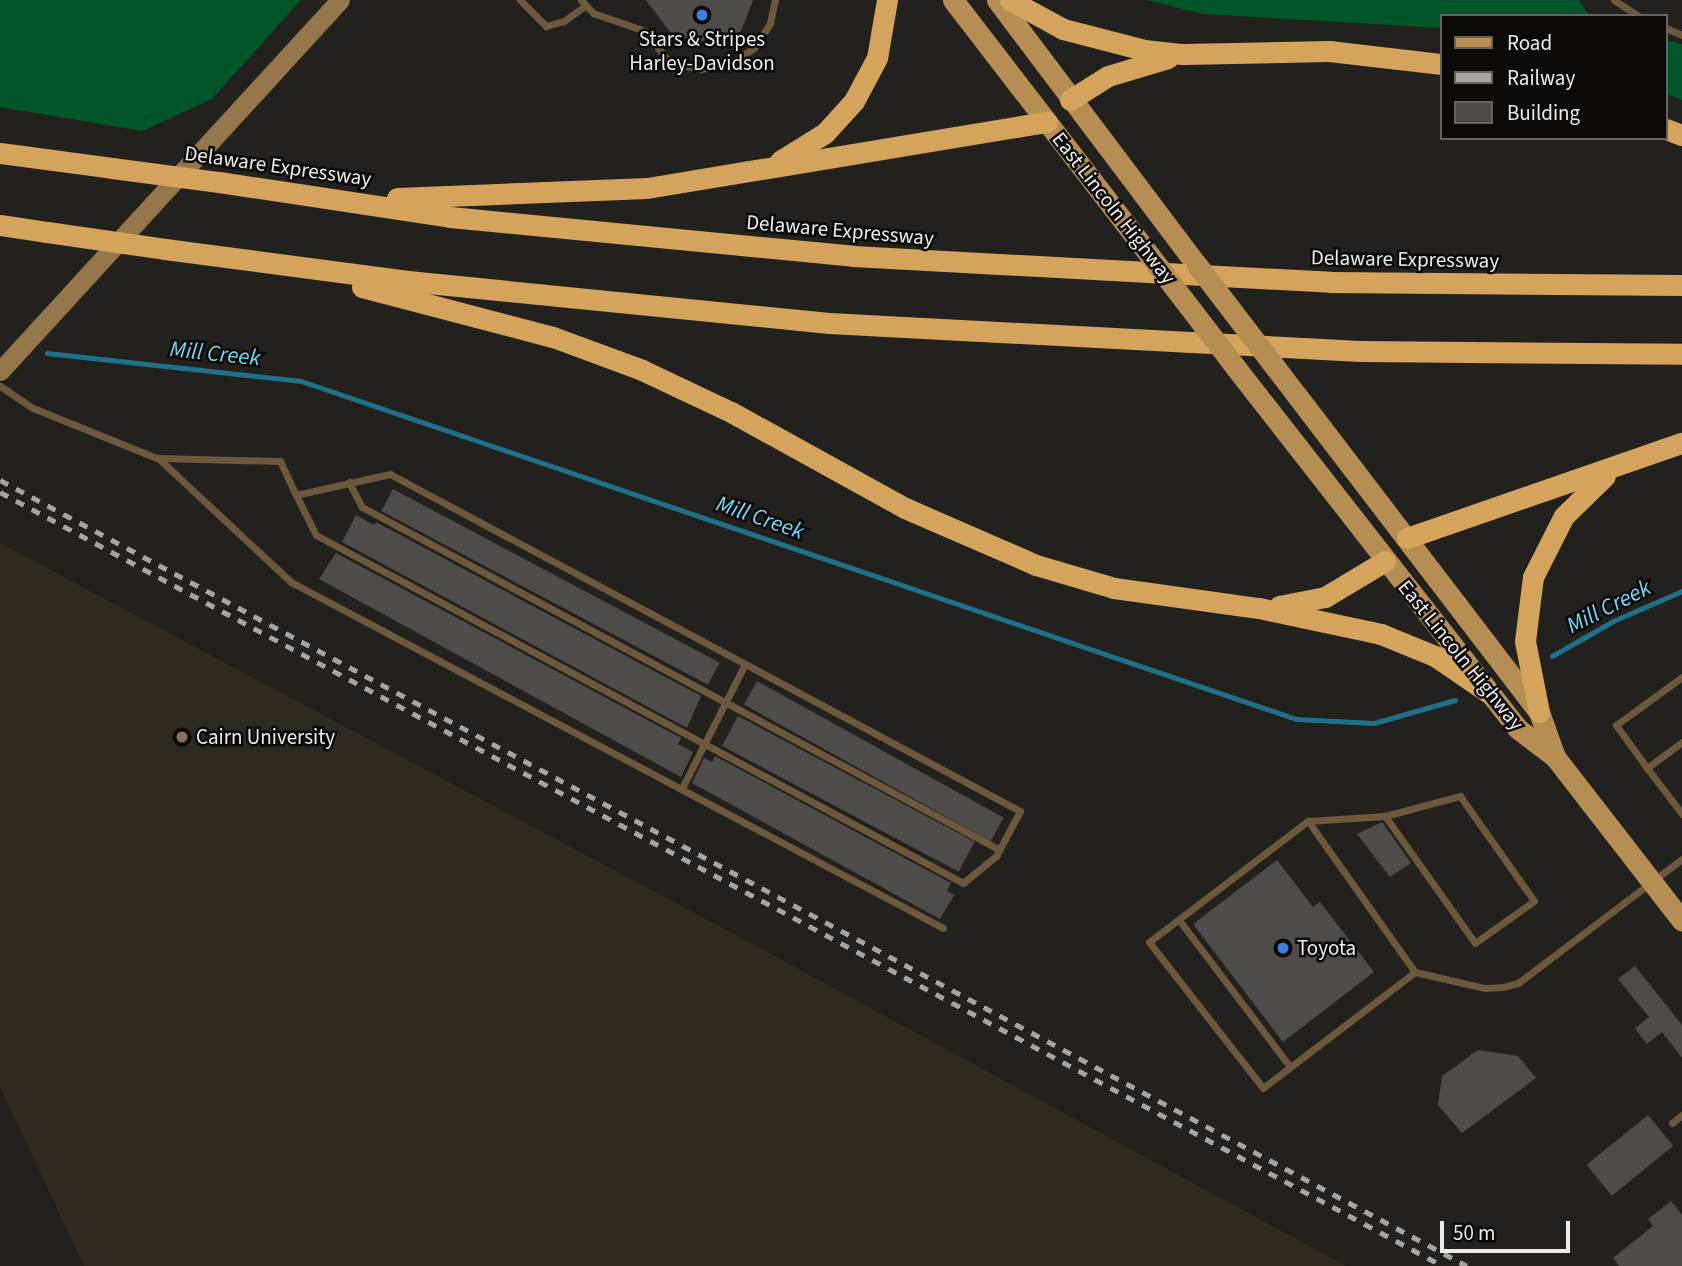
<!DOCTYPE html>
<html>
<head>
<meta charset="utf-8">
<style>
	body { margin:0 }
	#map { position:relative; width:1682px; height:1266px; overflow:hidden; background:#23211d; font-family:"Source Sans 3",sans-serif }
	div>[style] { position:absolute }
	.built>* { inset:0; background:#2e2920 }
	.forest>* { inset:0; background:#005628 }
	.stream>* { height:5px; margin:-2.5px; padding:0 2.5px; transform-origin:2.5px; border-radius:2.5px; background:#1f7189 }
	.building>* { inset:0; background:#4e4c48; transform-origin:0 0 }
	.lane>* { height:7px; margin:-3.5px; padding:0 3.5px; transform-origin:3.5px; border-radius:3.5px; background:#6b583d }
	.secondary>* { height:19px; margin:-9.5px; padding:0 9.5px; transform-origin:9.5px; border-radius:9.5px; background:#95774b }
	.primary>* { height:21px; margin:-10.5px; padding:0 10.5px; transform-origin:10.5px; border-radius:10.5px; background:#b68e54 }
	.highway>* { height:21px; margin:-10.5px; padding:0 10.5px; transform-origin:10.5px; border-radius:10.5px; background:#d4a45d }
	.rail>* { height:5px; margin-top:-2.5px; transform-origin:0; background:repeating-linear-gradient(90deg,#a7a5a2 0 9px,transparent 0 18px) }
	.primary-bridge>* { height:21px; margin:-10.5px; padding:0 10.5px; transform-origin:10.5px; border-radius:10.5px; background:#b68e54 }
	.highway-bridge>* { height:21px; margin:-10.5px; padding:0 10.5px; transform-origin:10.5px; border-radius:10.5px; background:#d4a45d }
	.dots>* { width:19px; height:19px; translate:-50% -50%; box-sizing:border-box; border:4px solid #0b0a09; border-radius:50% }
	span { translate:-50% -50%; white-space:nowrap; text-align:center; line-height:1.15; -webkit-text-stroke:5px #0b0a09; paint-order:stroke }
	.poi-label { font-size:21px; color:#edebe9 }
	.left { translate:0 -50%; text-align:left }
	.street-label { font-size:21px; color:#edebe9 }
	.water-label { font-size:23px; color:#70d9fc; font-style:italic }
	.legend { position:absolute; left:1440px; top:14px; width:228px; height:126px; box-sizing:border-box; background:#0b0a09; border:2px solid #656463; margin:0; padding:9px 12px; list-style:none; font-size:21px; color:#edebe9 }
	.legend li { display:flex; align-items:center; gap:14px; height:35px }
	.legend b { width:35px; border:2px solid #656463 }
	.scale { position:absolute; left:1440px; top:1221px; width:130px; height:32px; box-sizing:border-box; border:4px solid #edebe9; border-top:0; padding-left:9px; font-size:21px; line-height:24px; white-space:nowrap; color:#edebe9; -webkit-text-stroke:5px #0b0a09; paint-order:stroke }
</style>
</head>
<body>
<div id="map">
	<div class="built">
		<div style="clip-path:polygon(0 543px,730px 932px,1346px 1266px,84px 1266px,0 1087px)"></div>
	</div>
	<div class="forest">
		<div style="clip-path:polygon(0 0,301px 0,212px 99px,142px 131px,0 107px)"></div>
		<div style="clip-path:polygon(1147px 0,1579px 0,1589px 16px,1442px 16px,1442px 28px,1202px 14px)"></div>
		<div style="clip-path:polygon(1666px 40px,1682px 44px,1682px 100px,1666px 94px)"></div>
	</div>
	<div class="stream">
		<div style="left:47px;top:353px;width:256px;rotate:6.3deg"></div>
		<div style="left:301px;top:381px;width:1051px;rotate:18.76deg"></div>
		<div style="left:1296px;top:719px;width:78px;rotate:2.9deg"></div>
		<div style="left:1374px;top:723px;width:84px;rotate:-15.9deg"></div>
		<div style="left:1552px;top:656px;width:70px;rotate:-29.8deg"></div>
		<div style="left:1613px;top:621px;width:75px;rotate:-23.5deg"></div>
	</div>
	<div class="building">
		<div style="clip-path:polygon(646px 0,753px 0,741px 31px,733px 38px,695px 42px,670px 32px)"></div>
		<div style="left:393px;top:489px;width:370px;height:25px;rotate:28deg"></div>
		<div style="clip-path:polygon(356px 515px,374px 525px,376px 522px,701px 696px,687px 728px,342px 542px)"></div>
		<div style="clip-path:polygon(336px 553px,681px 738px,678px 744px,693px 752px,681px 777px,319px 579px)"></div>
		<div style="left:757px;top:681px;width:282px;height:27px;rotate:29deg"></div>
		<div style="left:738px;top:716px;width:268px;height:34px;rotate:28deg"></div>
		<div style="clip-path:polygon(715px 756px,951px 883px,947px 891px,954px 895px,940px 919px,692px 783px,704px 758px,712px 762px)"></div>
		<div style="clip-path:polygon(1382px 822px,1411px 863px,1390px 877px,1357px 834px)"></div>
		<div style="clip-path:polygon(1277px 860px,1313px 907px,1320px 902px,1374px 972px,1283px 1042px,1193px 924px)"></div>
		<div style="clip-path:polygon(1635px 966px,1682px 1025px,1682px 1058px,1662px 1032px,1647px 1044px,1635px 1028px,1649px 1017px,1618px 979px)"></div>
		<div style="clip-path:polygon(1478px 1050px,1518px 1056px,1536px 1078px,1462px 1133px,1438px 1105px,1442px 1076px)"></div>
		<div style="left:1648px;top:1115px;width:40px;height:79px;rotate:51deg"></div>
		<div style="clip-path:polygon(1671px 1201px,1682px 1215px,1682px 1266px,1619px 1266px,1613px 1258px,1653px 1226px,1648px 1219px)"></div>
	</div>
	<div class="lane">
		<div style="left:520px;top:0;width:37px;rotate:45deg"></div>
		<div style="left:546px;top:26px;width:19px;rotate:-16deg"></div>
		<div style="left:564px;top:21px;width:26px;rotate:-36deg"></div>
		<div style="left:581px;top:0;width:18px;rotate:47deg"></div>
		<div style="left:593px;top:13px;width:55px;rotate:19.1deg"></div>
		<div style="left:645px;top:31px;width:39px;rotate:52deg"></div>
		<div style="left:669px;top:62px;width:32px;rotate:13deg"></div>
		<div style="left:700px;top:69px;width:32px;rotate:-11deg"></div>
		<div style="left:731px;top:63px;width:27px;rotate:-33deg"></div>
		<div style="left:754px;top:48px;width:30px;rotate:-57deg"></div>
		<div style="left:770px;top:23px;width:24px;rotate:-78deg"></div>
		<div style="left:1614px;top:0;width:30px;rotate:33deg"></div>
		<div style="left:1666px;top:28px;width:17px;rotate:24deg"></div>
		<div style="left:0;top:386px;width:40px;rotate:34deg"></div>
		<div style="left:33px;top:408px;width:134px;rotate:22deg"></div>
		<div style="left:157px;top:458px;width:123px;rotate:1.4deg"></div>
		<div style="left:280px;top:461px;width:38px;rotate:65deg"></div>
		<div style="left:296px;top:495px;width:45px;rotate:63.4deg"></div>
		<div style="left:316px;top:535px;width:735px;rotate:28.27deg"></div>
		<div style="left:963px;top:883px;width:43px;rotate:-39.3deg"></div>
		<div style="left:996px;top:856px;width:51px;rotate:-61.9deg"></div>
		<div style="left:1020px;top:811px;width:714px;rotate:-151.86deg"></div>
		<div style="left:390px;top:474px;width:96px;rotate:167.4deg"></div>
		<div style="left:158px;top:458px;width:182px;rotate:43deg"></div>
		<div style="left:291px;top:582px;width:738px;rotate:27.95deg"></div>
		<div style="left:349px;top:482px;width:28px;rotate:63deg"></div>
		<div style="left:362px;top:507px;width:724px;rotate:28.26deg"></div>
		<div style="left:1682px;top:742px;width:44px;rotate:143.4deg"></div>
		<div style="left:1647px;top:768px;width:58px;rotate:52.7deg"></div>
		<div style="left:1647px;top:768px;width:53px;rotate:-125.8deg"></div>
		<div style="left:1616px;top:725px;width:82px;rotate:-36deg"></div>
		<div style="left:682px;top:788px;width:137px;rotate:-63.1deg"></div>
		<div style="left:1308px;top:821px;width:77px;rotate:-3.7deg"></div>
		<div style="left:1385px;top:816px;width:78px;rotate:-14.9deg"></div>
		<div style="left:1460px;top:796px;width:128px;rotate:54.8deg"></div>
		<div style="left:1534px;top:901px;width:72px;rotate:144.6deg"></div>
		<div style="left:1475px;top:943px;width:156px;rotate:-125.3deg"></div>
		<div style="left:1179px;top:920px;width:184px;rotate:52.9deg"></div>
		<div style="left:1415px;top:972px;width:191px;rotate:142.7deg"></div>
		<div style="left:1263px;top:1088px;width:185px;rotate:-128deg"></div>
		<div style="left:1149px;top:942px;width:200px;rotate:-37.3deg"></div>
		<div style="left:1308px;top:821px;width:185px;rotate:54.7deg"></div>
		<div style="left:1415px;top:972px;width:72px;rotate:12.9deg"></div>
		<div style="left:1485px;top:988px;width:18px;rotate:-3deg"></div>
		<div style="left:1503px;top:987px;width:16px;rotate:-15deg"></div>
		<div style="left:1518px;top:983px;width:206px;rotate:-37.1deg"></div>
		<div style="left:1672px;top:1123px;width:13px;rotate:-39deg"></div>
	</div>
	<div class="secondary">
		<div style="left:0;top:371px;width:503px;rotate:-47.5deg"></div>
	</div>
	<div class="primary">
		<div style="left:953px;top:0;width:280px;rotate:52.4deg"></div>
		<div style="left:997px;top:0;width:332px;rotate:53deg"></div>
		<div style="left:1236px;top:368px;width:457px;rotate:52deg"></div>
		<div style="left:1517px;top:728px;width:48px;rotate:37.3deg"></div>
		<div style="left:1555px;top:757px;width:207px;rotate:52.2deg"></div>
		<div style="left:1298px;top:397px;width:397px;rotate:52.6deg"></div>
		<div style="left:1539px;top:712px;width:48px;rotate:70.4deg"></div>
	</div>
	<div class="highway">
		<div style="left:1010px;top:0;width:60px;rotate:28.7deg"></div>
		<div style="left:1063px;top:29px;width:84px;rotate:14.5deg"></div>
		<div style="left:1144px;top:50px;width:39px;rotate:6deg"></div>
		<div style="left:1183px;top:54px;width:146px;rotate:-1.2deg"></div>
		<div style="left:1329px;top:51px;width:114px;rotate:6.6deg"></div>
		<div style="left:1070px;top:100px;width:45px;rotate:-32.3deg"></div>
		<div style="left:1108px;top:76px;width:63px;rotate:-16.7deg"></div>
		<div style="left:1666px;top:129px;width:17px;rotate:21deg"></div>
		<div style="left:0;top:153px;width:113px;rotate:7.6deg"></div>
		<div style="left:780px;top:161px;width:53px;rotate:-31.9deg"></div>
		<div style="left:825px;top:133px;width:43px;rotate:-47.8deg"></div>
		<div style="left:854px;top:101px;width:49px;rotate:-61.9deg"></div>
		<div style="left:877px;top:58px;width:59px;rotate:-80.2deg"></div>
		<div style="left:219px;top:182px;width:234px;rotate:8.6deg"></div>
		<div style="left:450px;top:217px;width:405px;rotate:5.5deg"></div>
		<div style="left:853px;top:256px;width:478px;rotate:3.1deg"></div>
		<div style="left:1330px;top:282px;width:352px;rotate:0.5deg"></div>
		<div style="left:397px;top:198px;width:250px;rotate:-2.3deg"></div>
		<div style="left:647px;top:188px;width:405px;rotate:-9.4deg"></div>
		<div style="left:0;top:225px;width:48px;rotate:8.5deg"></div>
		<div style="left:165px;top:249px;width:245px;rotate:7.5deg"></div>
		<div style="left:408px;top:281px;width:423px;rotate:5.7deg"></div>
		<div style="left:829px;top:323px;width:532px;rotate:3.02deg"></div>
		<div style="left:1360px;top:351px;width:322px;rotate:0.5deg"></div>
		<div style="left:362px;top:287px;width:197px;rotate:14.7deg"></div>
		<div style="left:553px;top:337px;width:95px;rotate:20.3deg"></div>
		<div style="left:642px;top:370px;width:98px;rotate:25.3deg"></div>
		<div style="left:731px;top:412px;width:199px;rotate:28.9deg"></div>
		<div style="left:905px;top:508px;width:143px;rotate:23.5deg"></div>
		<div style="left:1036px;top:565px;width:81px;rotate:16.4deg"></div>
		<div style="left:1114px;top:588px;width:146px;rotate:7.9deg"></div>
		<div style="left:1259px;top:608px;width:125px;rotate:12deg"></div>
		<div style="left:1381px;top:634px;width:58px;rotate:22.2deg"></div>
		<div style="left:1435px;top:656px;width:65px;rotate:34.4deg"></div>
		<div style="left:1407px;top:538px;width:291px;rotate:-19.1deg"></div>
		<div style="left:1279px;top:606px;width:47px;rotate:-11.1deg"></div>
		<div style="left:1325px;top:597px;width:70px;rotate:-31deg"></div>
		<div style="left:1539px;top:712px;width:72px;rotate:-101.2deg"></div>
		<div style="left:1525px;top:641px;width:64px;rotate:-82.9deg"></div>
		<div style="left:1533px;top:577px;width:68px;rotate:-63.1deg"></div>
		<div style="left:1564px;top:516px;width:57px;rotate:-44.3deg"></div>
	</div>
	<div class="rail">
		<div style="left:0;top:480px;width:1664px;rotate:28.18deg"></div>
		<div style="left:0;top:492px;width:1637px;rotate:28.21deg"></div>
	</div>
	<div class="primary-bridge">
		<div style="left:1124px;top:222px;width:184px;rotate:52.5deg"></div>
		<div style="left:1197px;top:265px;width:166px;rotate:52.6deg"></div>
	</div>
	<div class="highway-bridge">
		<div style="left:112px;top:168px;width:108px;rotate:7.5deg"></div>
		<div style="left:47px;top:232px;width:119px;rotate:8.2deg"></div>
	</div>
	<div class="dots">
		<div style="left:702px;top:15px;background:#3f7fe0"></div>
		<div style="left:182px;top:737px;background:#8d6e63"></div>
		<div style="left:1283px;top:948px;background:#3f7fe0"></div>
	</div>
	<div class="poi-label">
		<span style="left:702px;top:51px">Stars &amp; Stripes<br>Harley-Davidson</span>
		<span class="left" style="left:196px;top:737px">Cairn University</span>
		<span class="left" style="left:1297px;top:948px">Toyota</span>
	</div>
	<div class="street-label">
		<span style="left:278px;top:166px;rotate:8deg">Delaware Expressway</span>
		<span style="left:1114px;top:208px;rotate:52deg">East Lincoln Highway</span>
		<span style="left:840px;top:230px;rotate:5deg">Delaware Expressway</span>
		<span style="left:1405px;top:259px;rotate:1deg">Delaware Expressway</span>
		<span style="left:1461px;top:655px;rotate:51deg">East Lincoln Highway</span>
	</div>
	<div class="water-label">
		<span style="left:215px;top:354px;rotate:6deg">Mill Creek</span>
		<span style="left:760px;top:518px;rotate:19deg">Mill Creek</span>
		<span style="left:1609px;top:607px;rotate:-27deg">Mill Creek</span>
	</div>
	<ul class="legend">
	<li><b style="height:9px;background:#b68e54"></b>Road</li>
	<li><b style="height:9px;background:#a7a5a2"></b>Railway</li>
	<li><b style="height:19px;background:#4e4c48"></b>Building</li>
	</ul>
	<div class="scale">50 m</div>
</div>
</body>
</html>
